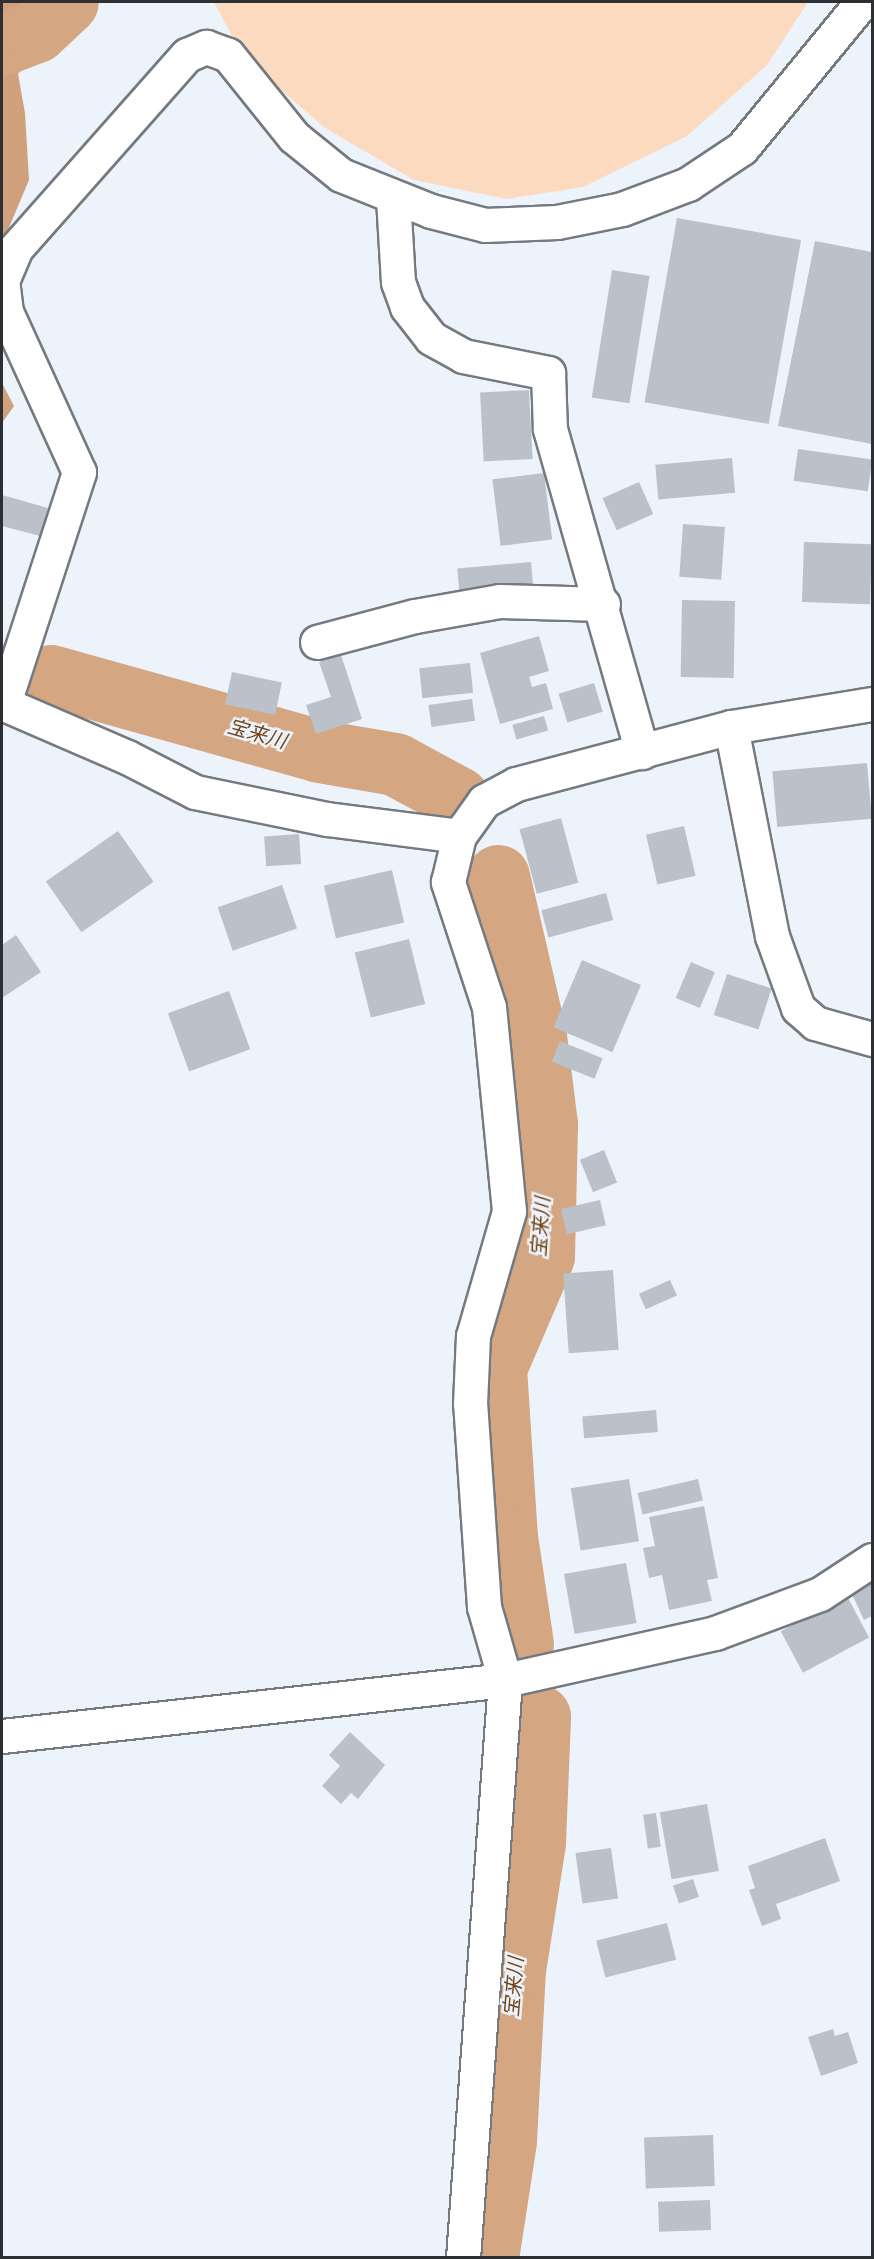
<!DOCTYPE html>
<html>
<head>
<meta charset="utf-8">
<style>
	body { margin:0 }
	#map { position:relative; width:874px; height:2259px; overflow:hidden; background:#edf3fa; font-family:"DM Sans","Noto Sans JP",sans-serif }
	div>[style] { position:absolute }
	.green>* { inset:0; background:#fcdabf }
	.forest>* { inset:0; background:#cfa17c }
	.river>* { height:63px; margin:-31.5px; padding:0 31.5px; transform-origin:31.5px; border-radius:31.5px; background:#d5a682 }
	.building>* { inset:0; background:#bbc1c8; transform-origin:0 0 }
	.roads { filter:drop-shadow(2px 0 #747a80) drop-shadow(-2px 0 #747a80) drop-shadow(0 2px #747a80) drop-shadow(0 -2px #747a80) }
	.minor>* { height:33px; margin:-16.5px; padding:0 16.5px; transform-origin:16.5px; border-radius:16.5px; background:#fff }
	.tertiary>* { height:33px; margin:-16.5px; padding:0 16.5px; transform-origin:16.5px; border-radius:16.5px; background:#fff }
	span { translate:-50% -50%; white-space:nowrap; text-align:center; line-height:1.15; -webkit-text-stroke:5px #edf3fa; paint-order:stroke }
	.water-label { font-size:20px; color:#72441b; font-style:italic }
	.frame { position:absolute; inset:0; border:3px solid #2d2f32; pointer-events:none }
</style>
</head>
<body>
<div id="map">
	<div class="green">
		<div style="clip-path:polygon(214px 2px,808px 2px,767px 65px,687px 136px,583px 187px,507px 199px,414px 180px,325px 128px,244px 58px)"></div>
	</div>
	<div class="forest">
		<div style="clip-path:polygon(2px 2px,70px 2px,58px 28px,18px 74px,25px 113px,29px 180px,2px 244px)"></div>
		<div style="clip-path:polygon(2px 383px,14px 406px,2px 423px)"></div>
	</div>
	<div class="river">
		<div style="left:2px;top:44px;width:36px;rotate:-21deg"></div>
		<div style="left:36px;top:31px;width:42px;rotate:-43.1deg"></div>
		<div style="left:51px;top:676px;width:278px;rotate:15.6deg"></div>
		<div style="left:319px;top:751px;width:77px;rotate:9.7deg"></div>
		<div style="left:395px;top:764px;width:72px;rotate:28.4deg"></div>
		<div style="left:498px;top:876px;width:164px;rotate:77deg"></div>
		<div style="left:535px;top:1036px;width:89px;rotate:82.9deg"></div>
		<div style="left:546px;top:1124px;width:132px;rotate:91.3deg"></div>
		<div style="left:543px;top:1256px;width:122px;rotate:113.2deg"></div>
		<div style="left:495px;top:1368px;width:169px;rotate:86.3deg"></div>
		<div style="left:506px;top:1537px;width:108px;rotate:81.5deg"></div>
		<div style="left:487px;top:2258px;width:119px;rotate:-81.3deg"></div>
		<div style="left:505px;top:2140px;width:170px;rotate:-87deg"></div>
		<div style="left:514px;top:1970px;width:130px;rotate:-81.1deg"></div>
		<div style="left:534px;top:1842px;width:126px;rotate:-87.7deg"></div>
	</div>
	<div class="building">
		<div style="left:677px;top:218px;width:126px;height:187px;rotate:10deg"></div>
		<div style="clip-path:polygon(815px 241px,872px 252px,872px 444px,778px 426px)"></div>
		<div style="left:612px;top:270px;width:38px;height:129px;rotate:9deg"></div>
		<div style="left:529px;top:390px;width:69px;height:49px;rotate:87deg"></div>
		<div style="left:798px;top:449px;width:75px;height:32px;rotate:8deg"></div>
		<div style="left:732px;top:458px;width:35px;height:77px;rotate:85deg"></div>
		<div style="left:544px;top:473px;width:67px;height:52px;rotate:83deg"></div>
		<div style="left:639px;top:482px;width:35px;height:40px;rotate:66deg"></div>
		<div style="clip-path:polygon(2px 495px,48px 508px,40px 536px,2px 526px)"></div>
		<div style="left:683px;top:524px;width:42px;height:53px;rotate:4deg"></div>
		<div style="left:804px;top:542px;width:68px;height:60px;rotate:2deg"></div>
		<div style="left:531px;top:562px;width:33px;height:74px;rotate:85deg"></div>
		<div style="left:682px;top:600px;width:53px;height:77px;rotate:1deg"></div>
		<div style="clip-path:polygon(539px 636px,549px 671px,529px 677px,532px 687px,546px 683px,553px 709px,500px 724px,480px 653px)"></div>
		<div style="clip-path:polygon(341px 655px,362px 719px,316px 734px,306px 705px,331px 697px,319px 662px)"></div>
		<div style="left:470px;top:663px;width:30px;height:51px;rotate:84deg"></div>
		<div style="left:232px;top:672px;width:51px;height:33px;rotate:12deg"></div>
		<div style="left:594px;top:683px;width:30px;height:37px;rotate:73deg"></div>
		<div style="left:472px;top:699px;width:22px;height:44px;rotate:82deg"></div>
		<div style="left:544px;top:716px;width:15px;height:33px;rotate:74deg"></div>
		<div style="left:867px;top:763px;width:56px;height:95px;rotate:85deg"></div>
		<div style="left:561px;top:818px;width:67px;height:43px;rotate:75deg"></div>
		<div style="left:684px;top:826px;width:51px;height:39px;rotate:77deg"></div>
		<div style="left:118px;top:831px;width:62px;height:88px;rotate:55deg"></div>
		<div style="left:299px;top:834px;width:30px;height:35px;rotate:86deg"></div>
		<div style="left:392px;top:870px;width:54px;height:70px;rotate:77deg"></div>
		<div style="left:282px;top:885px;width:46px;height:68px;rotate:71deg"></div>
		<div style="left:606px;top:893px;width:28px;height:67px;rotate:75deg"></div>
		<div style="clip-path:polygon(16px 935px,41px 972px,2px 998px,2px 945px)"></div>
		<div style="left:409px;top:939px;width:67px;height:56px;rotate:76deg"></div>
		<div style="left:582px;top:960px;width:64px;height:73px;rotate:23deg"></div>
		<div style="left:691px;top:962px;width:26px;height:39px;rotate:23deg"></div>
		<div style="left:727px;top:974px;width:47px;height:43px;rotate:18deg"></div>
		<div style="left:229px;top:991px;width:62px;height:65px;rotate:70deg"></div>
		<div style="left:560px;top:1041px;width:46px;height:22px;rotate:22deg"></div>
		<div style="left:604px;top:1150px;width:35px;height:26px;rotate:68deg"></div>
		<div style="left:600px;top:1200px;width:26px;height:40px;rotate:77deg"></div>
		<div style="left:613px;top:1270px;width:80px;height:50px;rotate:86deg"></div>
		<div style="left:670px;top:1280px;width:17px;height:34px;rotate:66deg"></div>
		<div style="left:656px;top:1410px;width:22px;height:74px;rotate:85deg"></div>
		<div style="left:629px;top:1479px;width:63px;height:59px;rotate:81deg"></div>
		<div style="left:698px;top:1479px;width:22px;height:62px;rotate:77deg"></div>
		<div style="clip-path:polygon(704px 1506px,718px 1578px,707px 1580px,712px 1601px,669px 1610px,662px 1575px,649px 1578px,643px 1548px,655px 1546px,649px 1517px)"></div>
		<div style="left:626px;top:1563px;width:61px;height:63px;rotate:80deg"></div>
		<div style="clip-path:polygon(871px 1579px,872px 1616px,864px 1620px,850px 1590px)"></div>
		<div style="left:847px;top:1596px;width:47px;height:75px;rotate:62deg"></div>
		<div style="clip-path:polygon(350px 1732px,385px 1765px,358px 1799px,351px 1793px,341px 1804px,322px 1786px,340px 1766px,329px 1755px)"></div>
		<div style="left:707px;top:1804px;width:68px;height:48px;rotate:80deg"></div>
		<div style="left:656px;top:1813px;width:34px;height:13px;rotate:82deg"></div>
		<div style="clip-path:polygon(825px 1838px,840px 1881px,776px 1904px,781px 1919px,762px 1926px,749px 1890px,755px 1888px,748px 1866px)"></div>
		<div style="left:611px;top:1848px;width:51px;height:36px;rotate:82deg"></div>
		<div style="left:693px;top:1879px;width:19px;height:21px;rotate:72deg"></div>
		<div style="left:667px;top:1923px;width:38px;height:73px;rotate:76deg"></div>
		<div style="clip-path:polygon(833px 2029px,835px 2036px,848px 2032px,858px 2063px,821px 2076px,808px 2037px)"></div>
		<div style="left:713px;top:2135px;width:51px;height:69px;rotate:88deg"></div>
		<div style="left:710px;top:2200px;width:30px;height:52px;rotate:88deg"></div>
	</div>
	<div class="roads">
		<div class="minor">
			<div style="left:393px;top:198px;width:84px;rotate:86.6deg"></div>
			<div style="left:398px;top:282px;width:27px;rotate:70deg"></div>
			<div style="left:407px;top:307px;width:39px;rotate:52deg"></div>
			<div style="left:431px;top:338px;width:37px;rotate:29deg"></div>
			<div style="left:463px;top:356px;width:87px;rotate:11.3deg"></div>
			<div style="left:548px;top:373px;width:56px;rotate:88deg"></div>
			<div style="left:550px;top:429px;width:336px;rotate:74.1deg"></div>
			<div style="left:317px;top:642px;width:101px;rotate:-14.9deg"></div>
			<div style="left:415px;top:616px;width:86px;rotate:-10deg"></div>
			<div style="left:500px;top:601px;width:103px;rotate:1.7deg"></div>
			<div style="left:2px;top:703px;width:136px;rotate:23.4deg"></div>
			<div style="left:127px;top:757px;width:76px;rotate:27.2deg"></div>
			<div style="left:195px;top:792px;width:135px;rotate:11.6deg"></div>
			<div style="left:327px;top:819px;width:133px;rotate:7.3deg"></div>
			<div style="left:4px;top:703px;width:243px;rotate:-72deg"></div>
			<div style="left:79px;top:472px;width:176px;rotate:-114.5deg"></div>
			<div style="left:6px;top:312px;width:31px;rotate:-97deg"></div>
			<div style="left:2px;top:281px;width:36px;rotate:-67deg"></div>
			<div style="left:16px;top:248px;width:258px;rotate:-48.5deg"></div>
			<div style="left:187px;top:55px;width:21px;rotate:-23deg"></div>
			<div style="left:206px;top:47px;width:23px;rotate:20deg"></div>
			<div style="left:228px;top:55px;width:105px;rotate:51.2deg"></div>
			<div style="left:294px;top:137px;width:60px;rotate:39deg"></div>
			<div style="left:341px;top:175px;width:97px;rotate:21.8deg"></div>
			<div style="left:431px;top:211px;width:56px;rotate:14.5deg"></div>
			<div style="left:485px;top:225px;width:72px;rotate:-2.4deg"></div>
			<div style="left:557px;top:222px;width:66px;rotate:-11.3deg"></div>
			<div style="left:622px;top:209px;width:71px;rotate:-20.7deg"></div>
			<div style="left:688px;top:184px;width:65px;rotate:-33.7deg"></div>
			<div style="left:742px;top:148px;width:189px;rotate:-50.6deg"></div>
			<div style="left:731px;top:727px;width:213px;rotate:78.9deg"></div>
			<div style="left:772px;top:936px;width:77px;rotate:70.1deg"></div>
			<div style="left:798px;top:1008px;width:23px;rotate:41deg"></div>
			<div style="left:815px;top:1023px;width:59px;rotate:15.7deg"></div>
			<div style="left:505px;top:1680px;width:76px;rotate:-106deg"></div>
			<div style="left:484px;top:1607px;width:203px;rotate:-93.9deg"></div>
			<div style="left:470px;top:1404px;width:68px;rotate:-87.5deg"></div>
			<div style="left:473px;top:1336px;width:130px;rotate:-73.9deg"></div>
			<div style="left:509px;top:1211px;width:205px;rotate:-95.6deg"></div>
			<div style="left:489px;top:1007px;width:132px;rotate:-108.2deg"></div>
			<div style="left:448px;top:882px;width:47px;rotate:-76.6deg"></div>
			<div style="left:459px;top:836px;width:43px;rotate:-54.5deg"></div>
			<div style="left:484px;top:801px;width:36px;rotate:-28deg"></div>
			<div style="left:516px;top:784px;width:222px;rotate:-14.8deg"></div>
			<div style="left:731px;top:727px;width:143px;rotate:-9.3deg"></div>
		</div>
		<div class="tertiary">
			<div style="left:2px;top:1736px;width:506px;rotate:-6.35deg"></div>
			<div style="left:505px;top:1680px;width:215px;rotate:-12.6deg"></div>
			<div style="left:715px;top:1633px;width:112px;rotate:-20.4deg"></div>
			<div style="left:820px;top:1594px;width:62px;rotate:-33.2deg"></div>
			<div style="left:463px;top:2258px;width:580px;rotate:-85.84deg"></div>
		</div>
	</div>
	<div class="water-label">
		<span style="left:257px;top:734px;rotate:16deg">宝来川</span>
		<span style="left:541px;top:1227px;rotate:-86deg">宝来川</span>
		<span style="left:514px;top:1987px;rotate:-85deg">宝来川</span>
	</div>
	<div class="frame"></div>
</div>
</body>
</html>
